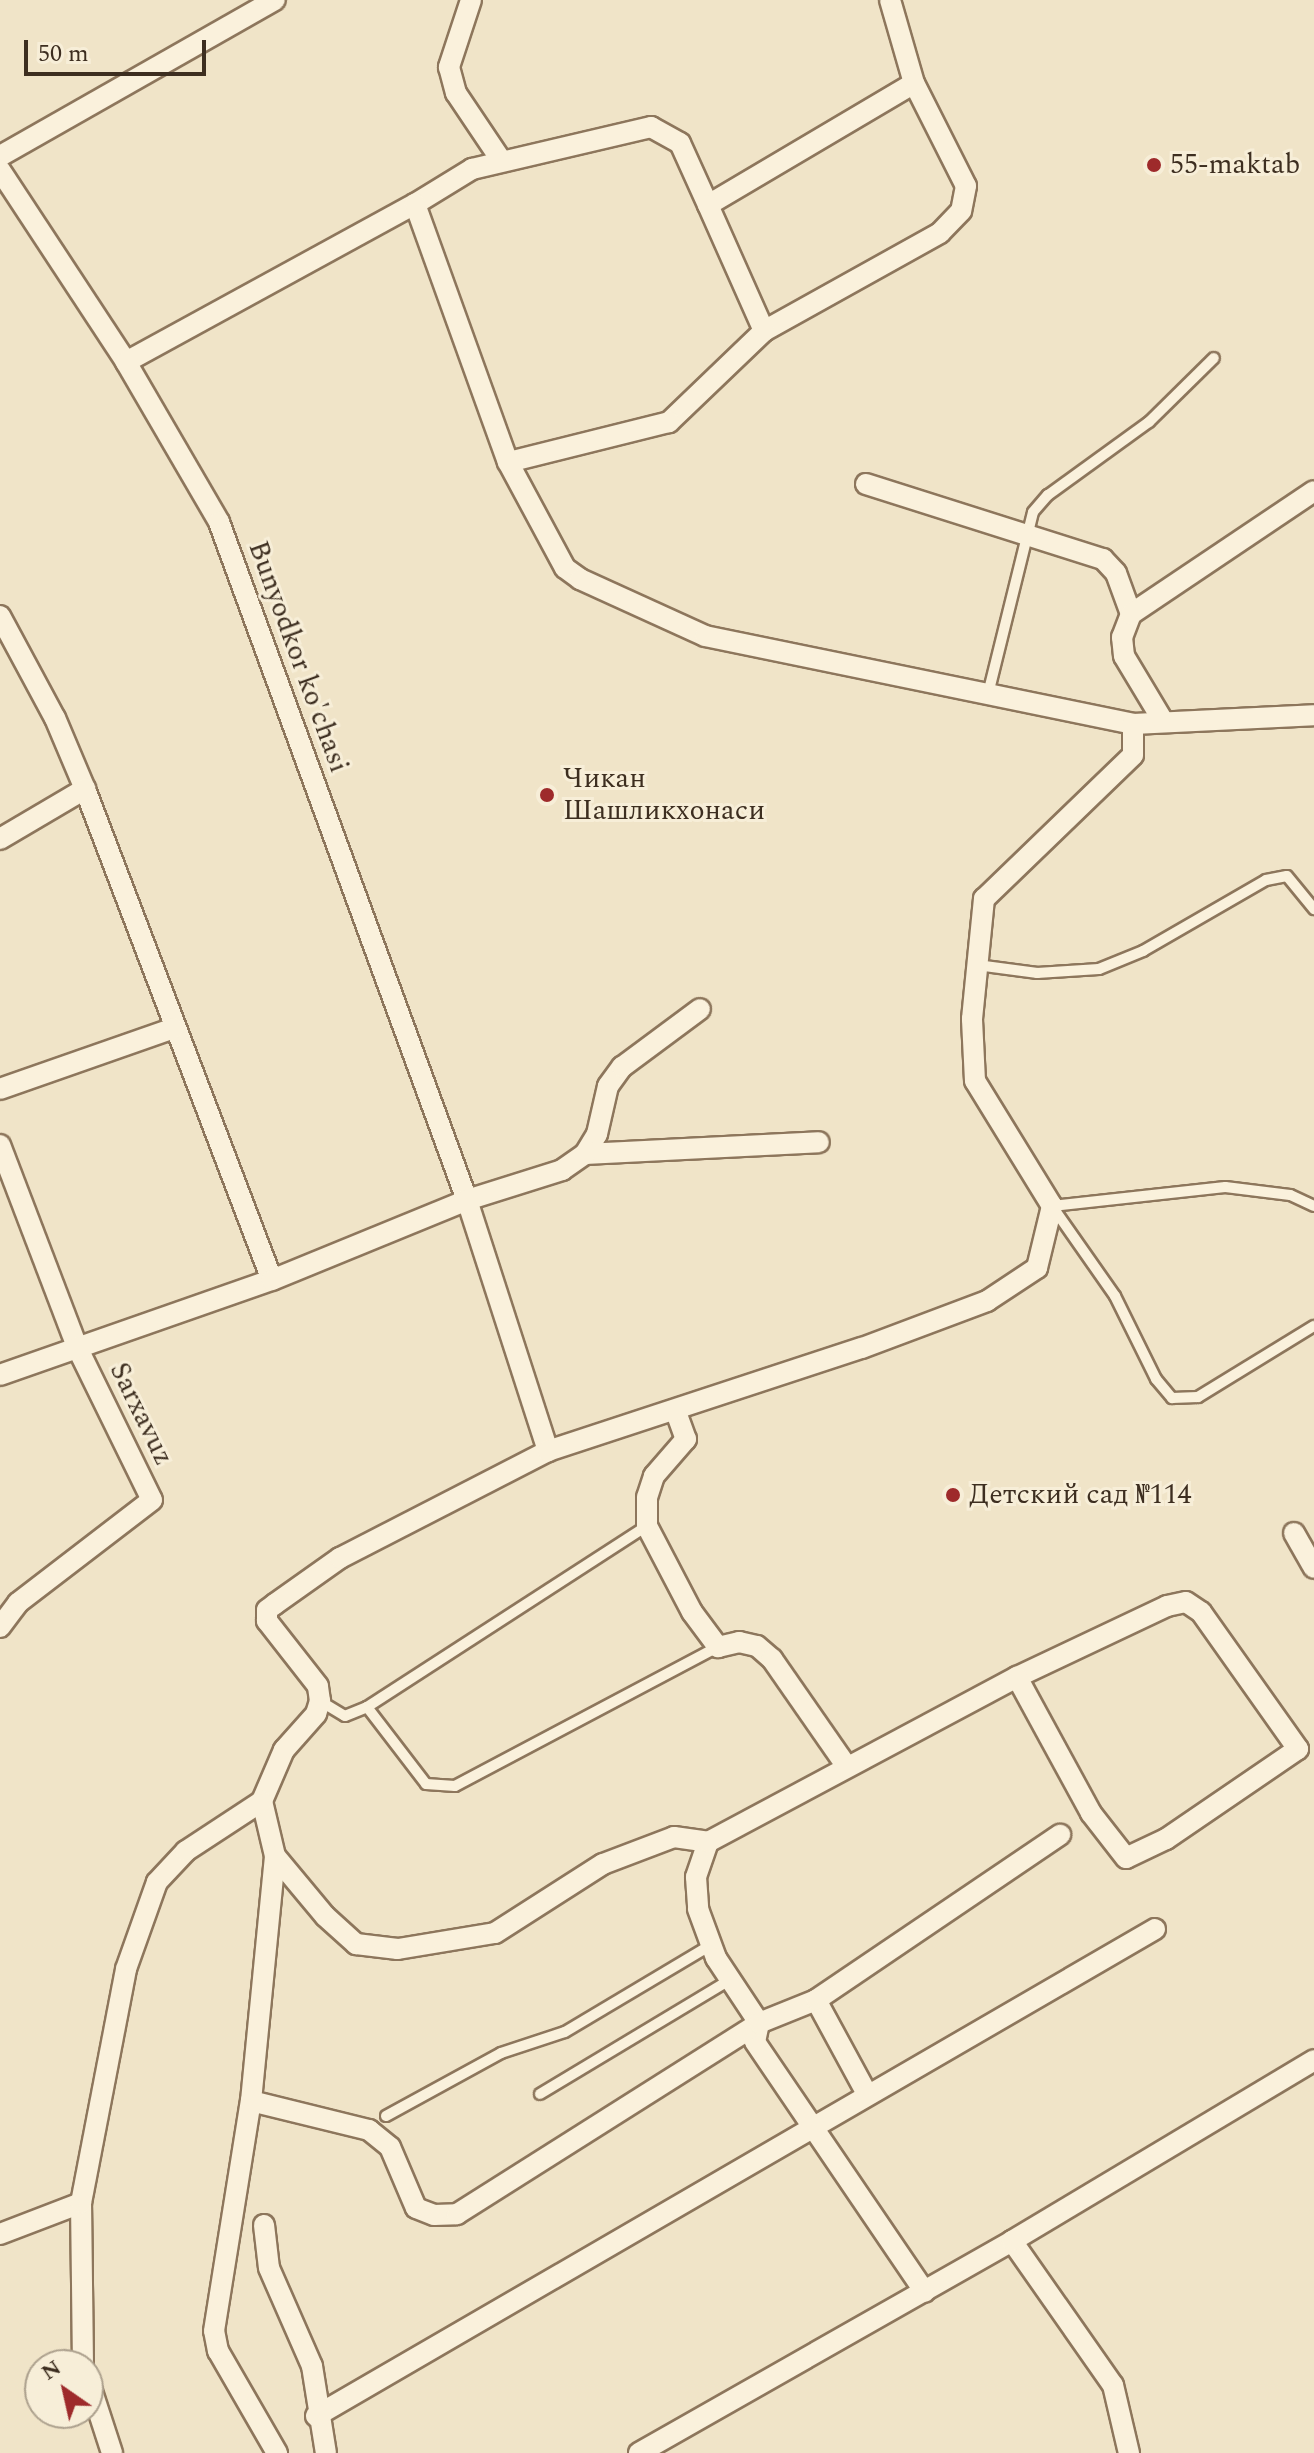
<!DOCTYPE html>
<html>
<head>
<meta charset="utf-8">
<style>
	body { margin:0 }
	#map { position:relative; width:1314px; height:2453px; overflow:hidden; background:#f0e4c8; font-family:Spectral,serif }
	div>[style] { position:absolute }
	.roads { filter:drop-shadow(2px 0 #8d765c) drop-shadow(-2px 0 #8d765c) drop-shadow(0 2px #8d765c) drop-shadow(0 -2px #8d765c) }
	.service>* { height:10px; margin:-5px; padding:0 5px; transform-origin:5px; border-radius:5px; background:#faf1dc }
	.minor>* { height:20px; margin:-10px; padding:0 10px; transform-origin:10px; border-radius:10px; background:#faf1dc }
	.dots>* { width:22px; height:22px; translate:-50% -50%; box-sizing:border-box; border:4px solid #f7eed8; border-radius:50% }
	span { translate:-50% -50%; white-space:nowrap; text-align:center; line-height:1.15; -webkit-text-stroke:6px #f7eed8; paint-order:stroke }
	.poi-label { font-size:28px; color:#3d2e20 }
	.left { translate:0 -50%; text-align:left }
	.street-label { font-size:28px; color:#3d2e20 }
	.north { position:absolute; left:24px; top:2349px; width:80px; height:80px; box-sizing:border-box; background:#f7eed8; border:2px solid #ada18e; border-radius:50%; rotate:326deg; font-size:22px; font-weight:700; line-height:32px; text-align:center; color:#3d2e20 }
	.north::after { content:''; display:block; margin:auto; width:28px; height:36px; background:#9e2a2b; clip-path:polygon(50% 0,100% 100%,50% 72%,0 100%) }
	.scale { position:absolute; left:24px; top:40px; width:182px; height:36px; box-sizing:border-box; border:4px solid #3d2e20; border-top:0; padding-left:10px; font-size:24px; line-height:28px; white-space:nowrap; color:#3d2e20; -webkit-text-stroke:6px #f7eed8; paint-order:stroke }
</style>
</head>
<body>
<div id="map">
	<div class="roads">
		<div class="service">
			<div style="left:988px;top:694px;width:187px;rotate:-76.1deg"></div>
			<div style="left:1033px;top:512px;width:23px;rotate:-49deg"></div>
			<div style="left:1048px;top:495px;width:125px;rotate:-35.9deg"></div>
			<div style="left:1149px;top:422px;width:91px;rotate:-44.6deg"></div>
			<div style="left:977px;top:965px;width:61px;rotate:7.6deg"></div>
			<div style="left:1037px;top:973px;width:62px;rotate:-3.7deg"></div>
			<div style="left:1099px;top:969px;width:48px;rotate:-22.2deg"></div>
			<div style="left:1143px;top:951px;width:142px;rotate:-30deg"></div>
			<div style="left:1266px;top:880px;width:21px;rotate:-11deg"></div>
			<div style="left:1287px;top:876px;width:43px;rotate:50.7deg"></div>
			<div style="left:1314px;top:1206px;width:26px;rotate:-155deg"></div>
			<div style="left:1290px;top:1195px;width:65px;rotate:-173deg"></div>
			<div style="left:1225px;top:1187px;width:174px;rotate:173.7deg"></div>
			<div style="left:1052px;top:1206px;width:110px;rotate:55deg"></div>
			<div style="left:1115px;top:1296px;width:93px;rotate:63.7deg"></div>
			<div style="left:1156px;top:1379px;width:25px;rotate:50deg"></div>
			<div style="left:1172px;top:1398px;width:26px;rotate:-2deg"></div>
			<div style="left:1198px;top:1397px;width:136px;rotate:-31.5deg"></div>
			<div style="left:320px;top:1701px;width:29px;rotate:31deg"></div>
			<div style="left:345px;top:1716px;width:24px;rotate:-22deg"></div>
			<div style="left:367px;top:1707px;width:333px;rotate:-32.9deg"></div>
			<div style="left:367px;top:1707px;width:97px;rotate:52.5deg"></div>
			<div style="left:426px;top:1784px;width:29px;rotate:4deg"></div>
			<div style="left:455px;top:1786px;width:297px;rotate:-27.9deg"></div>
			<div style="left:540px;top:2094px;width:222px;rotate:-31deg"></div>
			<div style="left:386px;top:2116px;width:131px;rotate:-28.7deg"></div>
			<div style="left:501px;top:2053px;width:67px;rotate:-18.2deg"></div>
			<div style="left:565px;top:2032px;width:170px;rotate:-30.8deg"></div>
		</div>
		<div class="minor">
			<div style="left:471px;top:0;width:71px;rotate:108.2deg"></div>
			<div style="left:449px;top:67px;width:27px;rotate:75deg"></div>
			<div style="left:456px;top:93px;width:81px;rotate:56.1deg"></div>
			<div style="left:890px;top:0;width:86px;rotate:73.9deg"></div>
			<div style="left:0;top:156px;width:316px;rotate:-29.6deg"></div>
			<div style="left:0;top:170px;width:230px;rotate:56.7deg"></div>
			<div style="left:126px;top:362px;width:185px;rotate:59.8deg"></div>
			<div style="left:219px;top:522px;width:722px;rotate:69.91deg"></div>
			<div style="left:467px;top:1200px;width:264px;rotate:72.1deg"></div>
			<div style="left:415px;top:204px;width:67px;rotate:-31.6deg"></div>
			<div style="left:472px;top:169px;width:184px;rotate:-13.2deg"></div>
			<div style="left:651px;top:127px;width:33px;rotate:29deg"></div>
			<div style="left:680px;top:143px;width:68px;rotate:65.7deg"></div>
			<div style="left:708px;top:205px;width:239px;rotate:-30.6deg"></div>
			<div style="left:914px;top:83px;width:115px;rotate:63.2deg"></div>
			<div style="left:966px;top:186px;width:25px;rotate:101deg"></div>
			<div style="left:961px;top:211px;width:30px;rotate:134deg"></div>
			<div style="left:940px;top:233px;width:201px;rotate:150.9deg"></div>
			<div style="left:764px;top:331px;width:132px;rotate:136.2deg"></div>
			<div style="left:669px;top:422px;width:166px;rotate:166deg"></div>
			<div style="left:708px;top:205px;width:138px;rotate:66deg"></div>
			<div style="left:126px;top:362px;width:329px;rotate:-28.7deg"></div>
			<div style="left:415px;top:204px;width:274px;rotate:70.2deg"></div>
			<div style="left:508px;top:462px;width:120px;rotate:61.7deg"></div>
			<div style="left:565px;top:568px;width:19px;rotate:36deg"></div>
			<div style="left:580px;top:579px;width:137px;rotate:24.5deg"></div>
			<div style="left:705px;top:636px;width:437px;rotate:11.6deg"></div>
			<div style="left:1133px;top:724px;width:181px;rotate:-2.8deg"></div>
			<div style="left:866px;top:484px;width:249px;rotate:17.6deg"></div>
			<div style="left:1103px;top:559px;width:19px;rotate:47deg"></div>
			<div style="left:1116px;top:573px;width:44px;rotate:69.9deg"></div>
			<div style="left:1131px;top:614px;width:25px;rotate:111deg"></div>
			<div style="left:1122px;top:637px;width:19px;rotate:84deg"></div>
			<div style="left:1124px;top:656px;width:76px;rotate:59deg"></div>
			<div style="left:1131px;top:614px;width:220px;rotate:-33.9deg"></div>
			<div style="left:0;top:616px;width:116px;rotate:61.7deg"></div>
			<div style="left:55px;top:718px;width:77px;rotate:67.1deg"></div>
			<div style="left:85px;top:789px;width:525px;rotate:69.15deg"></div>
			<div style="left:0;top:839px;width:99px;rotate:-30.5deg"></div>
			<div style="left:0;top:1089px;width:184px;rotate:-19.3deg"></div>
			<div style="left:0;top:1145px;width:216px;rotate:69.1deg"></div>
			<div style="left:77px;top:1347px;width:170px;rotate:63.9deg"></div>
			<div style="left:152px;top:1500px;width:169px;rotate:142.5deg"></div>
			<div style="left:18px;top:1603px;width:30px;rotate:127deg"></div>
			<div style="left:585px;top:1154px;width:234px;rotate:-2.9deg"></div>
			<div style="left:0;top:1375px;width:288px;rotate:-19.3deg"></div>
			<div style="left:272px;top:1280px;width:211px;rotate:-22.3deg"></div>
			<div style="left:467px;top:1200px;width:100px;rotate:-17.5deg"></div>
			<div style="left:562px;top:1170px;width:28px;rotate:-35deg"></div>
			<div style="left:585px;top:1154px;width:23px;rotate:-59deg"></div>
			<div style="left:597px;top:1134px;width:49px;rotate:-77.1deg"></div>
			<div style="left:608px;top:1086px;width:24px;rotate:-54deg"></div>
			<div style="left:622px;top:1067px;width:97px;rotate:-36.6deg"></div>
			<div style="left:676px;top:1412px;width:29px;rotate:70deg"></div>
			<div style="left:686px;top:1439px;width:49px;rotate:130.9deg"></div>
			<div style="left:654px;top:1476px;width:22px;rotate:108deg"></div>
			<div style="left:647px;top:1497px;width:29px;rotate:90deg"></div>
			<div style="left:647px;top:1526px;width:97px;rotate:62.4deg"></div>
			<div style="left:692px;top:1612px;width:44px;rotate:53.4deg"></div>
			<div style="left:718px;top:1647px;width:22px;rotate:-13deg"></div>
			<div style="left:739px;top:1642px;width:18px;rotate:13deg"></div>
			<div style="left:757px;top:1646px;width:20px;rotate:41deg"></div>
			<div style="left:772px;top:1659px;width:131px;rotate:55.2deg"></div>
			<div style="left:1294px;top:1533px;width:40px;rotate:60.3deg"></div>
			<div style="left:708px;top:1842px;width:37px;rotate:109deg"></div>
			<div style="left:696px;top:1877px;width:32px;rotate:86deg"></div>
			<div style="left:698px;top:1909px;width:52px;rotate:69.8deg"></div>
			<div style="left:716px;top:1958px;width:78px;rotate:56.5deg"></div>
			<div style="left:759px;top:2023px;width:19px;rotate:102deg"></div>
			<div style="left:755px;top:2042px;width:302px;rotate:55.8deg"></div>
			<div style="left:275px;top:1856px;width:57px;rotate:-103.3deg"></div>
			<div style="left:262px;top:1801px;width:56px;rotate:-66.7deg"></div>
			<div style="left:284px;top:1750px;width:48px;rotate:-48.4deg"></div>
			<div style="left:316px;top:1714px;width:14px;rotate:-73deg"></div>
			<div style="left:320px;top:1701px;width:15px;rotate:-98deg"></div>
			<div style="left:318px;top:1686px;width:83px;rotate:-128.1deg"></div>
			<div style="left:267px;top:1621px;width:11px;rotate:-90deg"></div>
			<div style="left:267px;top:1610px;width:10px;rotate:-37deg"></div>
			<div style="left:275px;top:1604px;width:80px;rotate:-35.3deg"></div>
			<div style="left:340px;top:1558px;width:234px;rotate:-27.2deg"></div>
			<div style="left:548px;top:1451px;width:330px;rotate:-18.2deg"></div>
			<div style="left:862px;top:1348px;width:134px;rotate:-20.6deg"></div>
			<div style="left:987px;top:1301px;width:60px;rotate:-33.4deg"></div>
			<div style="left:1037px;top:1268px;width:64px;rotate:-76.4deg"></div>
			<div style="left:1052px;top:1206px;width:147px;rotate:-121.6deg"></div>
			<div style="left:975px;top:1081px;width:62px;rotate:-92.8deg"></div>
			<div style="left:972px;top:1019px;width:121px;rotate:-84.3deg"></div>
			<div style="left:984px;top:899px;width:207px;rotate:-44deg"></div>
			<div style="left:1133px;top:755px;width:31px;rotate:-90deg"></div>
			<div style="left:816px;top:2000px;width:107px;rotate:61.5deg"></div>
			<div style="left:251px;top:2101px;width:122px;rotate:13.8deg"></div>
			<div style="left:369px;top:2130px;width:27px;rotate:39deg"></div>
			<div style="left:390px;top:2147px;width:66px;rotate:66.9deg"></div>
			<div style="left:416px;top:2208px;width:19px;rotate:21deg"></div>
			<div style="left:434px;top:2215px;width:23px;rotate:-2deg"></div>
			<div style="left:457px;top:2214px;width:357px;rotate:-32.3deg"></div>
			<div style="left:759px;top:2023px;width:61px;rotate:-22deg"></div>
			<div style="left:816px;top:2000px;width:295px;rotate:-34.1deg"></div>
			<div style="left:264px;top:2225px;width:43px;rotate:83.4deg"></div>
			<div style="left:269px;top:2268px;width:107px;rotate:66.3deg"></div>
			<div style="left:312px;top:2366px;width:88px;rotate:80.9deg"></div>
			<div style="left:0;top:2234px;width:87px;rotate:-20.9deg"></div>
			<div style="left:1012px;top:2241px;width:176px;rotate:55deg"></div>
			<div style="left:1113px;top:2385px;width:70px;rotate:76.8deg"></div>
			<div style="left:83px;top:2365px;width:162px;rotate:-90.7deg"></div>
			<div style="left:81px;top:2203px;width:238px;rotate:-79.1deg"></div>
			<div style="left:126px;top:1969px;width:92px;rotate:-70.4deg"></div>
			<div style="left:157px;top:1882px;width:42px;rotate:-46.9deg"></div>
			<div style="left:186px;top:1851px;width:91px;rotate:-33.3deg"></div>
			<div style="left:88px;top:2379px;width:78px;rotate:72deg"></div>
			<div style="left:316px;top:2416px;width:970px;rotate:-30.13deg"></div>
			<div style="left:277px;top:2453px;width:118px;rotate:-120deg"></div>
			<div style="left:218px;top:2351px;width:20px;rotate:-101deg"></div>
			<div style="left:214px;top:2331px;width:233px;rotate:-80.9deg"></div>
			<div style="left:251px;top:2101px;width:246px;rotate:-84.4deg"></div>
			<div style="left:275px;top:1856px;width:78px;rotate:50.2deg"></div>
			<div style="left:325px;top:1916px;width:42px;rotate:42.1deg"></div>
			<div style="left:356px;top:1944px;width:42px;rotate:6.8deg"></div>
			<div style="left:398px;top:1949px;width:98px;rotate:-9.4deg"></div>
			<div style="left:495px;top:1933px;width:128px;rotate:-32.6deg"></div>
			<div style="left:603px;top:1864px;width:76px;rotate:-20.8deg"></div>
			<div style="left:674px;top:1837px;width:34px;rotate:8deg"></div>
			<div style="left:708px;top:1842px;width:350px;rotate:-28.1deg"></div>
			<div style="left:1017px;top:1677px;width:166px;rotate:-25.3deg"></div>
			<div style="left:1167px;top:1606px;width:19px;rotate:-12deg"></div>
			<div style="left:1186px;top:1602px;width:18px;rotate:34deg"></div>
			<div style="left:1201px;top:1612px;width:168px;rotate:54.7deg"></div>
			<div style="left:1298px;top:1749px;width:160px;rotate:145.7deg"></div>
			<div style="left:1166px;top:1839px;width:44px;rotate:154.6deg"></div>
			<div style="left:1126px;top:1858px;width:57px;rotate:-127.9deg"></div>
			<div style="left:1091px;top:1813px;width:155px;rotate:-118.6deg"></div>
			<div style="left:639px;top:2453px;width:429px;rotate:-29.6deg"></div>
			<div style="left:1012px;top:2241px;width:352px;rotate:-30.9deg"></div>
		</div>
	</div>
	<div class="dots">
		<div style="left:1154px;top:165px;background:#9e2a2b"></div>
		<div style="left:547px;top:795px;background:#9e2a2b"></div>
		<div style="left:953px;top:1495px;background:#9e2a2b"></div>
	</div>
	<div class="poi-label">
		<span class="left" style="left:1170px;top:165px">55-maktab</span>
		<span class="left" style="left:563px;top:795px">Чикан<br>Шашликхонаси</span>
		<span class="left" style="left:969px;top:1495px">Детский сад №114</span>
	</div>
	<div class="street-label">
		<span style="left:298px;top:657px;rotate:70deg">Bunyodkor ko'chasi</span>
		<span style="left:141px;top:1414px;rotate:64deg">Sarxavuz</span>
	</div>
	<div class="north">N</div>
	<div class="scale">50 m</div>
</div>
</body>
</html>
